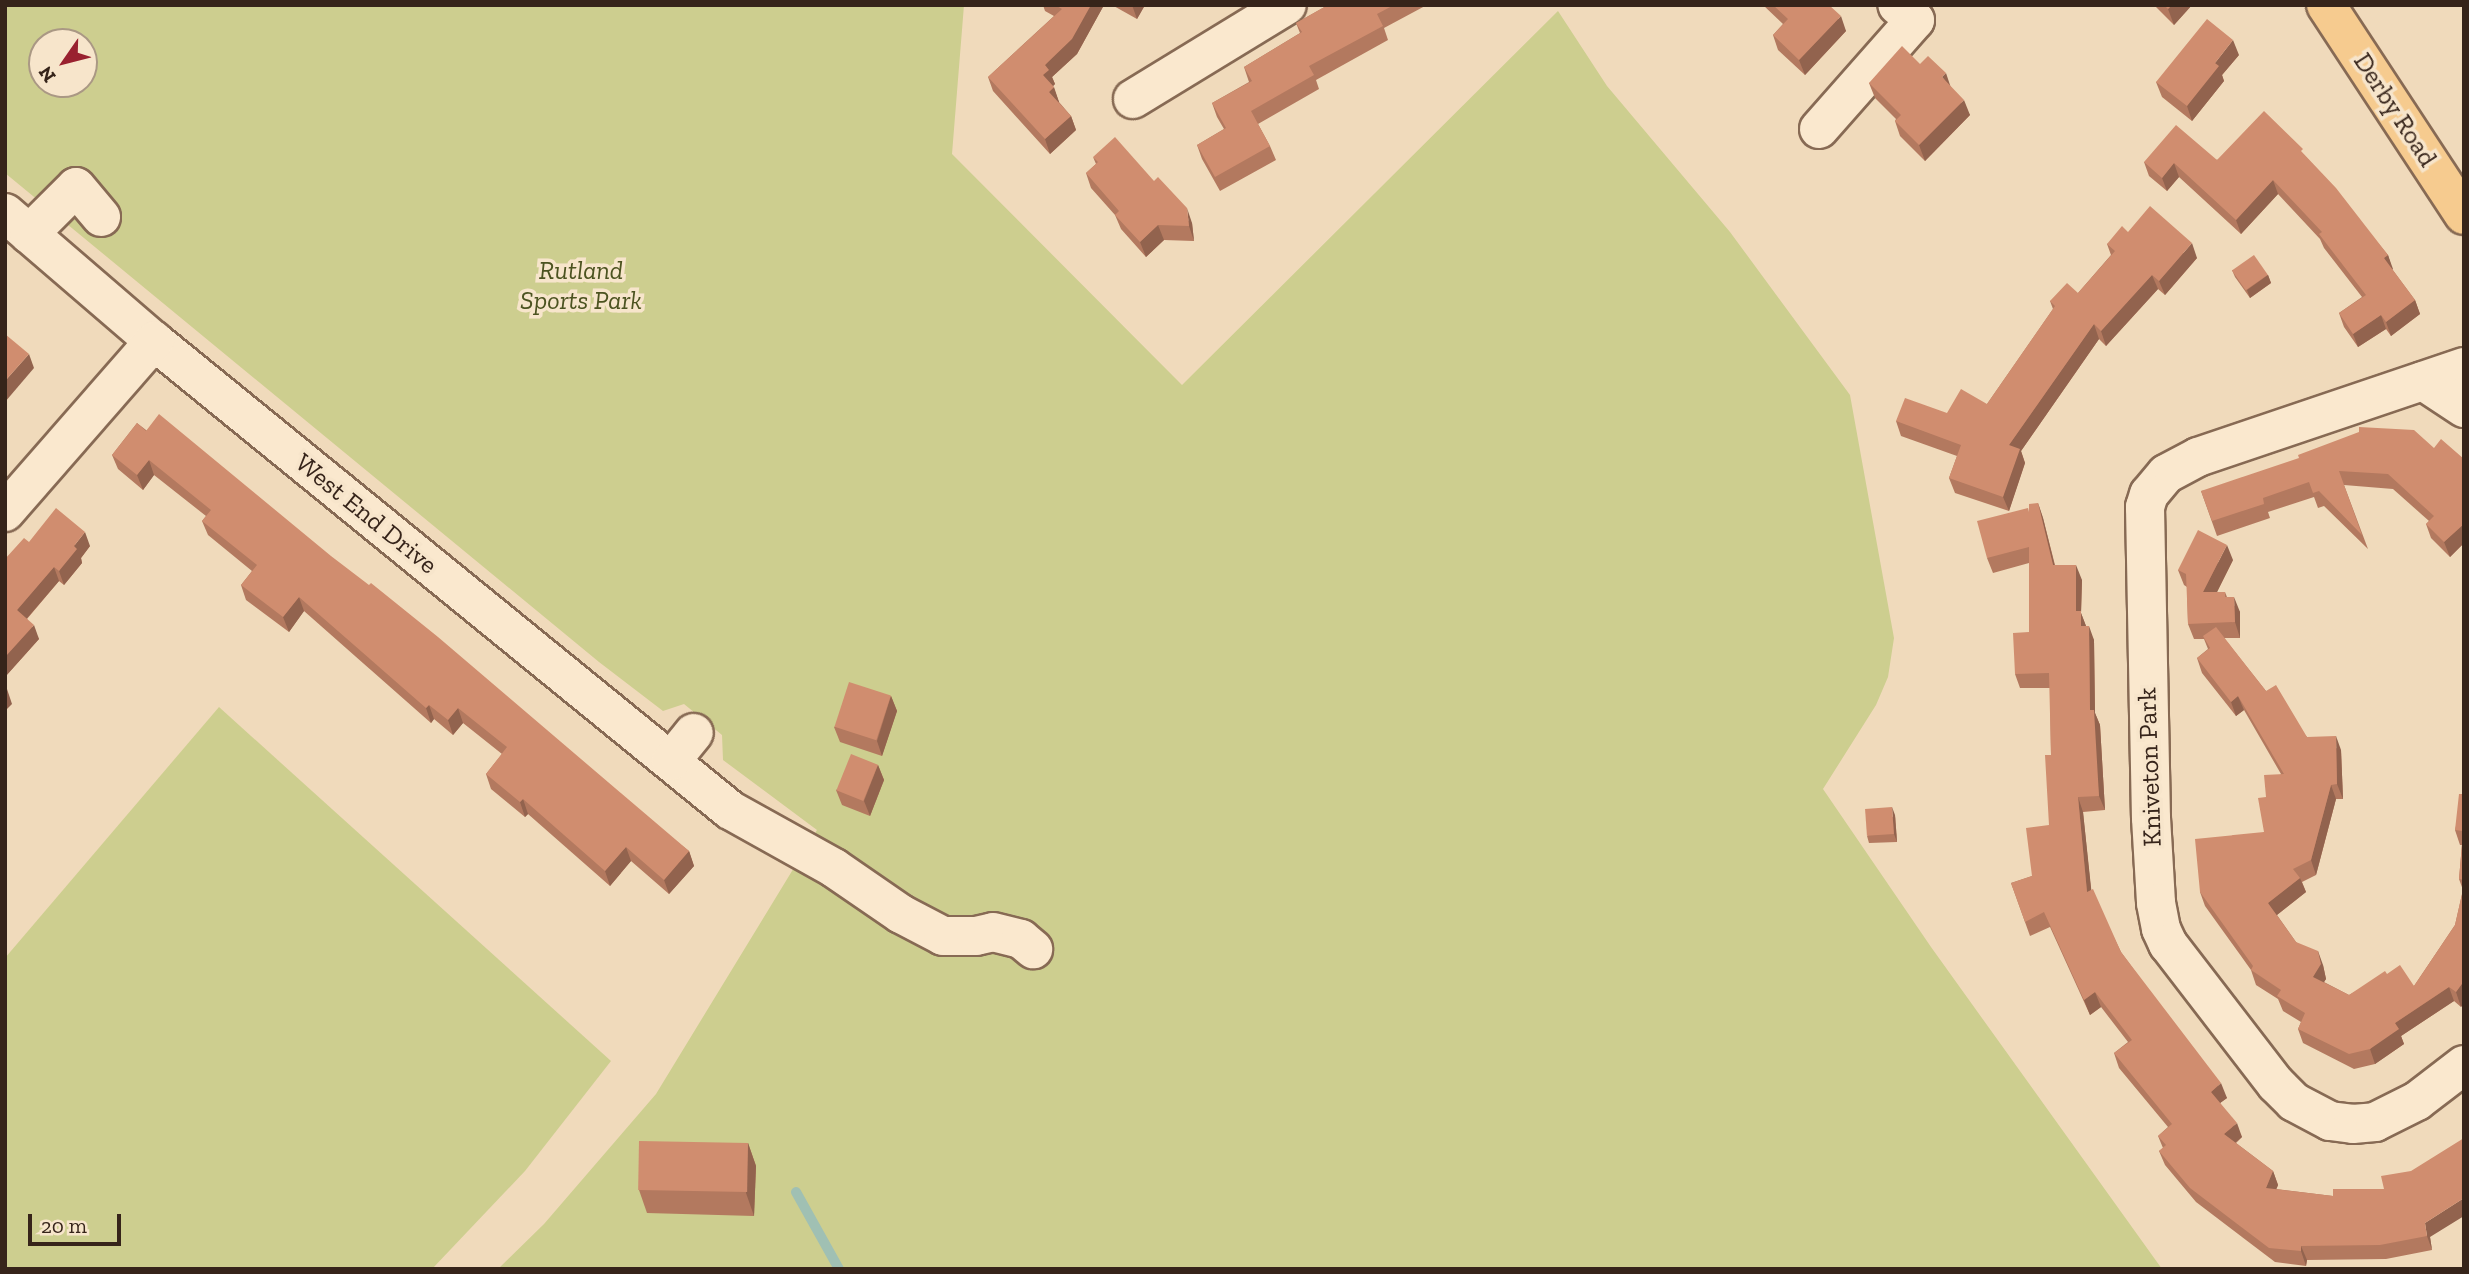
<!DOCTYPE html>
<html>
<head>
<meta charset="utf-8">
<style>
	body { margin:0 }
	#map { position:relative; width:2469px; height:1274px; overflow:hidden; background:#f0dabb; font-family:"Zilla Slab",serif }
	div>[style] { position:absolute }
	.green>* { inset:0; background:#cdce8f }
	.stream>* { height:10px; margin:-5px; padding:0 5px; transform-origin:5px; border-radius:5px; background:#a0c0b3 }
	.roads { filter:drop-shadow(2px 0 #876a54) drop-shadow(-2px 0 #876a54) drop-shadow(0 2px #876a54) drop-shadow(0 -2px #876a54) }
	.minor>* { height:38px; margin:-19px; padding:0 19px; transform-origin:19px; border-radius:19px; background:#fae8ce }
	.major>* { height:38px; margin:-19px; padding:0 19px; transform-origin:19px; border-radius:19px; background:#f6cb8f }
	.wall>* { inset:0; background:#b3795f }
	.shaded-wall>* { inset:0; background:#92634e }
	.building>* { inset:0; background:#d08d6f; transform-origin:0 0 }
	span { translate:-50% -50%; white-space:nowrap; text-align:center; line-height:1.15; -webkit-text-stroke:7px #f7e5cb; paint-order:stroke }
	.street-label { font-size:26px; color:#36241a }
	.park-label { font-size:26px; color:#4c5320; font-style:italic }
	.frame { position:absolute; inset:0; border:7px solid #36241a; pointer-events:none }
	.north { position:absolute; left:28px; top:28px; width:70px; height:70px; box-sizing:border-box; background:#f7e5cb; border:2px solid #aa9884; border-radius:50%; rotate:235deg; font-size:19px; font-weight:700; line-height:28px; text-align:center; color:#36241a }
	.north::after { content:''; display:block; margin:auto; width:24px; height:32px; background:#99212f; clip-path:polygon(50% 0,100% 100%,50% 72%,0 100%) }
	.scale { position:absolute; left:28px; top:1214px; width:93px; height:32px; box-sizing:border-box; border:4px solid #36241a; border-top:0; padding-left:9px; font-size:21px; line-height:24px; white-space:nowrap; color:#36241a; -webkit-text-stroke:5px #f7e5cb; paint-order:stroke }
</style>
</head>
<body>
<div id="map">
	<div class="green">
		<div style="clip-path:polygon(evenodd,5px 5px,964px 5px,952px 154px,1182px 385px,1558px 11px,1607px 86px,1730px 232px,1850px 395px,1894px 638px,1888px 677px,1876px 705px,1823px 789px,1931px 947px,2162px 1269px,498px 1269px,544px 1224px,656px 1094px,817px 830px,723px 760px,722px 735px,684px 704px,663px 711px,599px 662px,5px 173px,5px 5px,42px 42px,84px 42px,84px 84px,42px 84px,42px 42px)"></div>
		<div style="clip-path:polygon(219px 707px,611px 1061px,525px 1171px,432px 1269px,5px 1269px,5px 958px)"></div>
	</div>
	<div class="stream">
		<div style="left:796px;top:1192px;width:88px;rotate:60.8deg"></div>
	</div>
	<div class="roads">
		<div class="minor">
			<div style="left:1133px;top:99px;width:180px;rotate:-31.4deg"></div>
			<div style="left:1819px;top:129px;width:145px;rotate:-48.6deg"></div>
			<div style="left:1915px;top:20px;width:23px;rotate:-140deg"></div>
			<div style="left:5px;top:213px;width:196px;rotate:40.7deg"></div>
			<div style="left:154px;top:341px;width:743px;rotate:39.15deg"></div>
			<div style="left:730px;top:810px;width:119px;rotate:29.1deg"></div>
			<div style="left:834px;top:868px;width:81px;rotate:34.5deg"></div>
			<div style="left:901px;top:914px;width:47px;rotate:27.6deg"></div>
			<div style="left:943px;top:936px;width:33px"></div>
			<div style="left:976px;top:936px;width:17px;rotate:-13deg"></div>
			<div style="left:993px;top:932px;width:29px;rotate:14deg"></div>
			<div style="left:1021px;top:939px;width:16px;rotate:40deg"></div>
			<div style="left:29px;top:234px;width:66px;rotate:-45deg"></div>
			<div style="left:76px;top:187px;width:39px;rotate:50deg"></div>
			<div style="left:2464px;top:367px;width:281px;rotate:161.3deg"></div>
			<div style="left:2198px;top:457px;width:36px;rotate:152deg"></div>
			<div style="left:2166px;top:474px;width:26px;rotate:130deg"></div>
			<div style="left:2149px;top:494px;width:14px;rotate:107deg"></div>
			<div style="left:2145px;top:507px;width:311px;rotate:88.9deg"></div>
			<div style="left:2151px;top:818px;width:85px;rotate:86.6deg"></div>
			<div style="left:2156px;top:903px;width:26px;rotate:79deg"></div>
			<div style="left:2161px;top:929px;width:17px;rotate:65deg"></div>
			<div style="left:2168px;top:944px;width:177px;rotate:52.4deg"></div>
			<div style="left:2276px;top:1084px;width:25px;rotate:45deg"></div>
			<div style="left:2294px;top:1102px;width:41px;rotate:27.8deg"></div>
			<div style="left:2330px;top:1121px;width:23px;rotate:7deg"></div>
			<div style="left:2353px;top:1124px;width:22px;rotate:-5deg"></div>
			<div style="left:2375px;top:1122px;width:47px;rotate:-26.6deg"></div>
			<div style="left:2417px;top:1101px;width:59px;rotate:-37.5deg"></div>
			<div style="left:2423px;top:381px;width:49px;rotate:33.4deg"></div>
			<div style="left:5px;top:512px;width:227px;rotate:-48.9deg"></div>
			<div style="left:671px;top:761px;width:36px;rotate:-51deg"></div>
		</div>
		<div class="major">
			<div style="left:2326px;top:5px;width:251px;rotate:56.7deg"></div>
		</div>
	</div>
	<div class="wall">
		<div style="clip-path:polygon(1043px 5px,1104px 5px,1077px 54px,1052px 77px,1055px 84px,1053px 86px,1059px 102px,1071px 116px,1076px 130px,1050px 154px,993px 91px,988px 77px,1054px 16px,1045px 11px)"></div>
		<div style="clip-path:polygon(1112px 5px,1145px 5px,1137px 19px)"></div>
		<div style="clip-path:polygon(1328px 5px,1424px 5px,1425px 6px,1384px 28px,1388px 40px,1316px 80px,1319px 89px,1258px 124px,1270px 146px,1276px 160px,1220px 191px,1202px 159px,1197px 145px,1224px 129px,1217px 117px,1212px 103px,1249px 82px,1244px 67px,1300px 33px,1296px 23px)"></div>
		<div style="clip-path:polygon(1763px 5px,1829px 5px,1846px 31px,1805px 75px,1778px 50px,1773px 35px,1783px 24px)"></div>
		<div style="clip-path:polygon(2154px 5px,2192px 5px,2174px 25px)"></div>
		<div style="clip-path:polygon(2239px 55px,2222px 75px,2224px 81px,2192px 121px,2162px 97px,2156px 82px)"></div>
		<div style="clip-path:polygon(1920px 64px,1950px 86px,1970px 115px,1925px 161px,1900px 136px,1895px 121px,1896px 119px,1875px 98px,1869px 83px)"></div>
		<div style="clip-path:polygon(1093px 157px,1192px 223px,1194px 241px,1164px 240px,1146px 257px,1121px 229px,1115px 215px,1091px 188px,1086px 173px,1096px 164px)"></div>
		<div style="clip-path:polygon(2306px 157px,2388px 255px,2392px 269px,2415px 300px,2420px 314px,2391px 336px,2386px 329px,2358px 347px,2344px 327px,2339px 313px,2362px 297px,2324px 248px,2320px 239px,2278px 194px,2241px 234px,2179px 177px,2167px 191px,2149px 176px,2144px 162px)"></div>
		<div style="clip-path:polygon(2128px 232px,2197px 258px,2165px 295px,2158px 289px,2106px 346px,2099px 339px,2021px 451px,2025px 463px,2009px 511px,1955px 493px,1949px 478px,1957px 456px,1901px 436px,1896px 421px,1947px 413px,1987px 404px,2053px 309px,2050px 301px,2078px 293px,2111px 255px,2107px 244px)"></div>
		<div style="clip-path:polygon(2232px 270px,2268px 275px,2271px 283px,2250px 298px,2235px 277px)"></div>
		<div style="clip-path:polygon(137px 423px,689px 851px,694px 866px,669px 894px,631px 861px,610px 886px,528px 814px,525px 817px,491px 789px,486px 774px,502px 754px,463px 723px,453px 735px,434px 719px,431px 723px,304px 611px,289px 632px,246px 600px,241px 585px,252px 571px,208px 535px,202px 521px,206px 516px,154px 475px,143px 490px,118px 469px,112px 455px)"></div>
		<div style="clip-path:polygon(2434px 448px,2464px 459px,2464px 543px,2450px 557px,2431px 538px,2426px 524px,2429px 521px,2393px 489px,2344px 485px,2368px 549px,2324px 506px,2318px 508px,2314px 497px,2268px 512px,2270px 518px,2217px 536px,2201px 491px)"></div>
		<div style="clip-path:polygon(2038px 503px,2043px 518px,2055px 565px,2082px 580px,2081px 613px,2086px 626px,2094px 640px,2095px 713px,2100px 725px,2105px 810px,2083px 812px,2091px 890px,2121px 952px,2227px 1098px,2220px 1103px,2242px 1137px,2236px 1143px,2273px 1171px,2278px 1185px,2276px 1189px,2333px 1196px,2430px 1237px,2432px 1250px,2386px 1259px,2307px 1260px,2306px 1266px,2275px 1262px,2196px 1202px,2165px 1165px,2159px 1151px,2163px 1148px,2158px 1136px,2168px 1127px,2119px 1068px,2114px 1053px,2128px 1042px,2101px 1007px,2090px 1015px,2050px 927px,2030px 936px,2011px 883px,2032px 876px,2049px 825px,2051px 755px,2050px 688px,2020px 688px,2015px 674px,2029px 632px,2029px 563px,1993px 573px,1987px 558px)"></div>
		<div style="clip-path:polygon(29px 542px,90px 546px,81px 558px,82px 563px,64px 585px,59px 581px,27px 619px,39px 639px,5px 677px,5px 559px)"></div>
		<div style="clip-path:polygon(2233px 560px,2217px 592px,2225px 592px,2227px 597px,2240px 612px,2240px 638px,2224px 638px,2266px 691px,2307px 737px,2341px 750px,2343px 799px,2336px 799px,2316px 875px,2302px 882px,2306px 892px,2277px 915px,2296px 942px,2323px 965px,2326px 979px,2324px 982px,2349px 995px,2387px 974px,2414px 986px,2455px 925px,2463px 890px,2459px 879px,2462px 845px,2460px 845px,2455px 830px,2464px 794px,2464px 1003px,2461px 1007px,2454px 1001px,2401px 1036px,2404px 1044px,2375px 1064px,2354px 1069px,2303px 1043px,2298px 1029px,2301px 1022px,2283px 1011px,2278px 999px,2256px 985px,2251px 970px,2205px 906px,2200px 892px,2264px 832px,2266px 797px,2281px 774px,2244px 710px,2236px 716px,2202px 673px,2197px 658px,2208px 649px,2204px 639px,2194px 639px,2188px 624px,2187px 587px,2184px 585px,2178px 570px)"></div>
		<div style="clip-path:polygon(891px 696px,897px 711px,882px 756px,840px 742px,834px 727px)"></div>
		<div style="clip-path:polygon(878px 765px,884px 780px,870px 816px,842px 805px,836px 790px)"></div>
		<div style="clip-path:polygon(1895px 815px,1897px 842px,1869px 843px,1867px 836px)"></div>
		<div style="clip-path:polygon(748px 1143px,756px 1166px,754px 1216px,647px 1213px,639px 1190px)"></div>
	</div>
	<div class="shaded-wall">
		<div style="clip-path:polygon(1091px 5px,1104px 5px,1077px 54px,1052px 77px,1055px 84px,1049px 90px,1043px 75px,1045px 65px)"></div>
		<div style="clip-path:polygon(1132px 5px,1145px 5px,1137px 19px)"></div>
		<div style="clip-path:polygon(2172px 5px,2192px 5px,2174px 25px,2168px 9px)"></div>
		<div style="clip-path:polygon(1841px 16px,1846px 31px,1805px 75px,1799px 60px)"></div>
		<div style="clip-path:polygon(2233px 40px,2239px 55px,2222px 75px,2224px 81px,2192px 121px,2187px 106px,2215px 63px)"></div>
		<div style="clip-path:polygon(1946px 73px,1951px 88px,1942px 77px)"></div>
		<div style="clip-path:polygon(1054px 87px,1059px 102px,1054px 106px,1049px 92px)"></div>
		<div style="clip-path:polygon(1964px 100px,1970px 115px,1925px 161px,1919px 145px)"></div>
		<div style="clip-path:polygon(1071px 116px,1076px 130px,1050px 154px,1045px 139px)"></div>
		<div style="clip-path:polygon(2174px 163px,2179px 177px,2167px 191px,2162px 178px)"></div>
		<div style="clip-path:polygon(2273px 180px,2278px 194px,2241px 234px,2236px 220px)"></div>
		<div style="clip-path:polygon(1187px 208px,1192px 223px,1194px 241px,1189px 226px)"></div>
		<div style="clip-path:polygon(1158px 225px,1164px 240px,1146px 257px,1140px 242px)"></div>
		<div style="clip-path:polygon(2192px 243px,2197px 258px,2165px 295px,2159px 281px)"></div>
		<div style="clip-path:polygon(2388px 255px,2393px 269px,2389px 272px,2384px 258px)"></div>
		<div style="clip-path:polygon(2152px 275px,2158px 289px,2106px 346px,2101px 331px)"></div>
		<div style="clip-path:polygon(2268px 275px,2271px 283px,2250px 298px,2247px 290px)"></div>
		<div style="clip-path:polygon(2415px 300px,2420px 314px,2391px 336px,2386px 322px)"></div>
		<div style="clip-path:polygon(2381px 315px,2386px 329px,2358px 347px,2353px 334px)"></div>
		<div style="clip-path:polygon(2094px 324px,2099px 339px,2021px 451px,2025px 463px,2009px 511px,2003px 497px,2009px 445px)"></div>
		<div style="clip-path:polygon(29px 354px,34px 368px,5px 402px,5px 381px)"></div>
		<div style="clip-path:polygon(149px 460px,154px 475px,143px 490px,137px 475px)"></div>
		<div style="clip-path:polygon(2038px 503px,2043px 518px,2058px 579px,2053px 565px)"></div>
		<div style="clip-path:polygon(2463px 524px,2464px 543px,2450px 557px,2444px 542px)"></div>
		<div style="clip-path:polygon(85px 532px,90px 546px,81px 558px,82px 563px,64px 585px,59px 571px,74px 546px)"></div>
		<div style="clip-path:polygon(2227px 545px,2233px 560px,2209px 608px,2203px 592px)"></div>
		<div style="clip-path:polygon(2076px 565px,2082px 580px,2081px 613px,2086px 626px,2086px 641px,2076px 611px)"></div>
		<div style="clip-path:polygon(54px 567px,59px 581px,22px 624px,17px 610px)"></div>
		<div style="clip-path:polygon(299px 597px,304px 611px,289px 632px,283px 617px)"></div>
		<div style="clip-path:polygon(2234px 597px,2240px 612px,2240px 638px,2235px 622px)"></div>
		<div style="clip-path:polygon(34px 625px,39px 639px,5px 677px,5px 657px)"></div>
		<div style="clip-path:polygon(2089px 626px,2094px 640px,2095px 713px,2100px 725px,2105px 810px,2099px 796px,2090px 710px)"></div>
		<div style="clip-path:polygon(7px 689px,12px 704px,5px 711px,5px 691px)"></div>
		<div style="clip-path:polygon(891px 696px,897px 711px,882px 756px,877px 741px)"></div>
		<div style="clip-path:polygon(2238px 696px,2244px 710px,2236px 716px,2231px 702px)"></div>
		<div style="clip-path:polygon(429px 705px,434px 719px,431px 723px,426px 708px)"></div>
		<div style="clip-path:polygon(458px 708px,463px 723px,453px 735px,448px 720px)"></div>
		<div style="clip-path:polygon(2336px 736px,2341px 750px,2343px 799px,2337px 784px)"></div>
		<div style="clip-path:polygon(878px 765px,884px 780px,870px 816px,864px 801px)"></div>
		<div style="clip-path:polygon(2331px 785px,2336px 799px,2316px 875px,2311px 860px)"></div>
		<div style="clip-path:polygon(2078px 797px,2083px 812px,2093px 906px,2087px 892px)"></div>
		<div style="clip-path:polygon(523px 799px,528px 814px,525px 817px,520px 802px)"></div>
		<div style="clip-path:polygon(1892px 807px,1895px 815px,1897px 842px,1894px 834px)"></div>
		<div style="clip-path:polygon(626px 847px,631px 861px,610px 886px,605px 871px)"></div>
		<div style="clip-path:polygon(689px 851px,694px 866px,669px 894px,664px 880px)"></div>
		<div style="clip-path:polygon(2300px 878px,2306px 892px,2273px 918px,2268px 903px)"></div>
		<div style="clip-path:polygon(2318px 951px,2323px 965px,2326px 979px,2318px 991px,2313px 977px)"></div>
		<div style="clip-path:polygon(2464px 981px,2464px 1003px,2461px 1007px,2456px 992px)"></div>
		<div style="clip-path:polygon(2449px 987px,2454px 1001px,2401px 1036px,2404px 1044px,2375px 1064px,2370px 1049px,2395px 1023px)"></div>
		<div style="clip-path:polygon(2095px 992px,2101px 1007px,2090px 1015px,2084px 1000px)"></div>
		<div style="clip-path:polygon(2221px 1083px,2227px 1098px,2216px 1106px,2211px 1092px)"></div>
		<div style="clip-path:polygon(2237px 1123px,2242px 1137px,2229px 1148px,2224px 1134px)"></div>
		<div style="clip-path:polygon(748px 1143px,756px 1166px,754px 1216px,746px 1193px)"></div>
		<div style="clip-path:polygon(2273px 1171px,2278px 1185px,2271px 1203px,2266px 1188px)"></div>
		<div style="clip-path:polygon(2464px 1198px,2464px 1216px,2430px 1237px,2432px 1250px,2427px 1236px,2425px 1223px)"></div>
		<div style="clip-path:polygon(2301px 1246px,2307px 1260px,2306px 1266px,2301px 1251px)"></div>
	</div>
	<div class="building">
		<div style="clip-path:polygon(1055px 5px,1091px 5px,1072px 39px,1045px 65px,1049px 70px,1043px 75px,1054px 87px,1049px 92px,1071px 116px,1045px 139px,988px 77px,1062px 9px)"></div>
		<div style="clip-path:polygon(1328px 5px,1394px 5px,1377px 14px,1383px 26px,1309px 66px,1314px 75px,1251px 111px,1270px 146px,1215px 177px,1197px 145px,1226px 128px,1212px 103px,1252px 81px,1244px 67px,1302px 32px,1296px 23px)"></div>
		<div style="clip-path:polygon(1773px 5px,1829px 5px,1841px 16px,1799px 60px,1773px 35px,1788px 19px)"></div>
		<div style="clip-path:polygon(2164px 5px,2172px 5px,2168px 9px)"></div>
		<div style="clip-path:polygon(2207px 19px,2233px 40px,2215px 63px,2219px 66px,2187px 106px,2156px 82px)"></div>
		<div style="clip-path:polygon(1902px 46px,1920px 64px,1928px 56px,1946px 73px,1942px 77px,1964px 100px,1919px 145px,1895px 121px,1901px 115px,1869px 83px)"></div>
		<div style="clip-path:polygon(2264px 111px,2303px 149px,2301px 151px,2336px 188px,2388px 255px,2384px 258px,2415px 300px,2386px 322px,2381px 315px,2353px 334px,2339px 313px,2366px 295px,2319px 234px,2322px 232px,2273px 180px,2236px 220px,2174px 163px,2162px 178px,2144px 162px,2176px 125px,2217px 160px)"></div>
		<div style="clip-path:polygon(1115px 137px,1154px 181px,1158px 177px,1187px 208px,1189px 226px,1158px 225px,1140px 242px,1115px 215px,1119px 211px,1086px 173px,1098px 162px,1093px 157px)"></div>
		<div style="clip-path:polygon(2150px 206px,2192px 243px,2159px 281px,2152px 275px,2101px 331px,2094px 324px,2009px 445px,2020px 449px,2003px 497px,1949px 478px,1961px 445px,1896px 421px,1905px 398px,1947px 413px,1961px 389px,1987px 404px,2055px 306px,2050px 301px,2067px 283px,2078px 293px,2115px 251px,2107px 244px,2122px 226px,2128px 232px)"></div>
		<div style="left:2254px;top:255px;width:24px;height:27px;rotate:55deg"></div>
		<div style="clip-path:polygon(5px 334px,29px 354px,5px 381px)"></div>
		<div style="clip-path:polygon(159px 414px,331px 556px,369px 585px,371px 583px,438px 637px,689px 851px,664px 880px,626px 847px,605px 871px,523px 799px,520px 802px,486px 774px,507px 747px,458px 708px,448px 720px,429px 705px,426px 708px,299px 597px,283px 617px,241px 585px,257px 565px,202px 521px,211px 510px,149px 460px,137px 475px,112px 455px,137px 423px,146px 431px)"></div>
		<div style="clip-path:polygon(2359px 427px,2414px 430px,2434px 448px,2441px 439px,2464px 459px,2464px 524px,2444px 542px,2426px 524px,2434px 516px,2388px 474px,2339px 471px,2362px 535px,2319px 491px,2313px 493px,2309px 482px,2263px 498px,2264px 504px,2212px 521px,2201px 491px,2299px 458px,2298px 455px,2359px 432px)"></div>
		<div style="clip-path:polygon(2038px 503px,2053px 565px,2076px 565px,2076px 611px,2081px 611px,2081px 626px,2089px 626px,2090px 710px,2094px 710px,2099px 796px,2078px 797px,2087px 892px,2093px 889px,2121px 952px,2221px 1083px,2211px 1092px,2237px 1123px,2224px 1134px,2273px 1171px,2266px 1188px,2333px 1196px,2333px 1189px,2384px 1189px,2381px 1176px,2411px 1171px,2464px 1138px,2464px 1198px,2425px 1223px,2427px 1236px,2380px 1245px,2301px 1246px,2301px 1251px,2269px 1248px,2190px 1188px,2159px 1151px,2166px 1145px,2158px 1136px,2172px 1124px,2114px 1053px,2132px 1040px,2095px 992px,2084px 1000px,2044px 912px,2025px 922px,2011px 883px,2032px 876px,2026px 828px,2049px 825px,2045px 755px,2051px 755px,2049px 673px,2015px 674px,2013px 633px,2029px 632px,2029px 547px,1987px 558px,1977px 521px,2028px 508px,2029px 512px,2029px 504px)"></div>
		<div style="clip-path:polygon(56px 508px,85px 532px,74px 546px,77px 549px,59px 571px,54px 567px,17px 610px,34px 625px,5px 657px,5px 559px,24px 538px,29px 542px)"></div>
		<div style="clip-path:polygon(2198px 530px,2227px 545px,2203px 592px,2225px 592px,2225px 597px,2234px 597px,2235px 622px,2188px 624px,2186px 574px,2178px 570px)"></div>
		<div style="clip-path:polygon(2216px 627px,2266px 691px,2276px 685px,2307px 737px,2336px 736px,2337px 784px,2331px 785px,2311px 860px,2293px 869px,2300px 878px,2268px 903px,2296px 942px,2318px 951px,2321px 964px,2313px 977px,2349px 995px,2385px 971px,2387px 974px,2400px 965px,2414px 986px,2455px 925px,2464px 885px,2464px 981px,2456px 992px,2449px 987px,2395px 1023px,2399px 1029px,2370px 1049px,2349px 1054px,2298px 1029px,2305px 1013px,2277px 996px,2281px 990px,2251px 970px,2253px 966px,2200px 892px,2195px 839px,2264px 832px,2258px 798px,2266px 797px,2264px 775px,2284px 774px,2238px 696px,2231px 702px,2197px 658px,2210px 648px,2203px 636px)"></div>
		<div style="left:849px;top:682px;width:44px;height:47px;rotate:18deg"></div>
		<div style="left:851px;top:754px;width:29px;height:39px;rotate:22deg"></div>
		<div style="clip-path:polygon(2459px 794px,2464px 794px,2464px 880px,2459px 879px,2463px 831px,2455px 830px)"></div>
		<div style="left:1892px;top:807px;width:27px;height:27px;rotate:86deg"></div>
		<div style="left:639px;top:1141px;width:109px;height:49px;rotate:1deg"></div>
	</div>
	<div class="street-label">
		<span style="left:2395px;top:110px;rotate:57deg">Derby Road</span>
		<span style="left:366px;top:514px;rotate:39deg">West End Drive</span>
		<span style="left:2150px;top:767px;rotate:-92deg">Kniveton Park</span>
	</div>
	<div class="park-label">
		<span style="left:581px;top:286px">Rutland<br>Sports Park</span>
	</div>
	<div class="frame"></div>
	<div class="north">N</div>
	<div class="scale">20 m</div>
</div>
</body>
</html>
